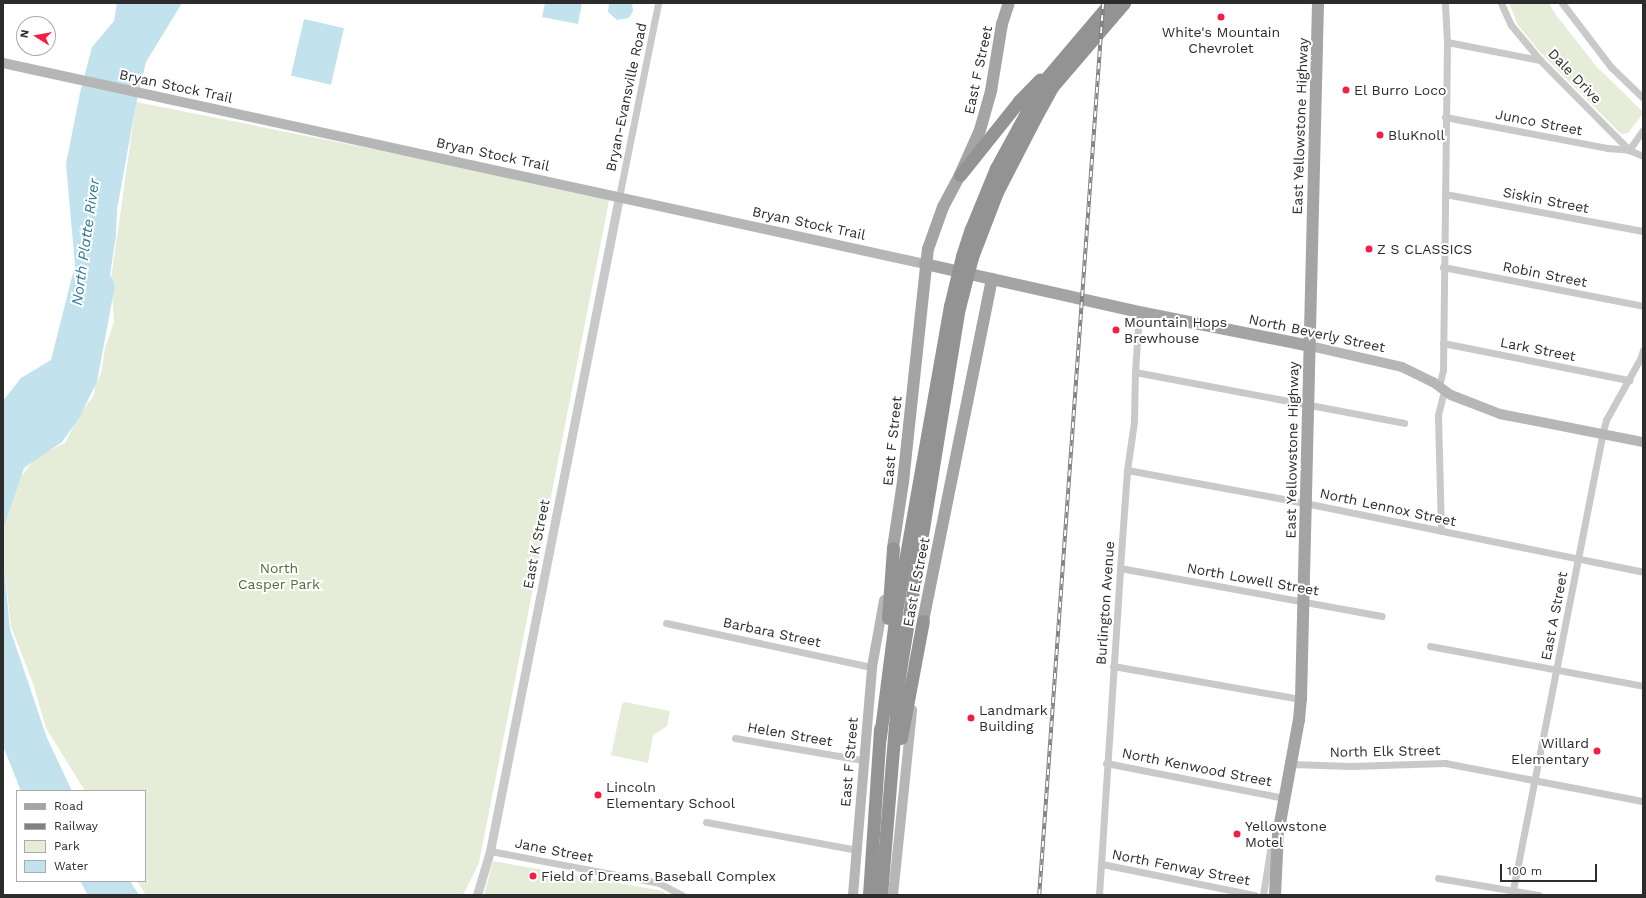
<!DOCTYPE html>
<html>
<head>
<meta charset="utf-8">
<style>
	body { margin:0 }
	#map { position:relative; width:1646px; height:898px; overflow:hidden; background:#fff; font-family:"Work Sans",sans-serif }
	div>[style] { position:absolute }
	.green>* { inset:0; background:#e5ecd8 }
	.water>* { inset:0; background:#c2e2ee; transform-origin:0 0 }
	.minor>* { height:7px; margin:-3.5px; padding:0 3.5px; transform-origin:3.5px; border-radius:3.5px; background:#c9c9c9 }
	.tertiary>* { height:9px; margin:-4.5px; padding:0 4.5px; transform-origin:4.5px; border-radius:4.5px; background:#c9c9c9 }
	.secondary>* { height:10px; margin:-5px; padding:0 5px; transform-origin:5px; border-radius:5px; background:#b6b6b6 }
	.primary>* { height:12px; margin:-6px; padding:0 6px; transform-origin:6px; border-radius:6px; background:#a4a4a4 }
	.motorway>* { height:13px; margin:-6.5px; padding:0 6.5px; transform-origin:6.5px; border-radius:6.5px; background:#939393 }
	.rail>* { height:3.5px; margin-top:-1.75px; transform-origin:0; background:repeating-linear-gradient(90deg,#fff 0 6px,#818181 0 12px); box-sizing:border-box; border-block:1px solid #818181 }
	.dots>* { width:11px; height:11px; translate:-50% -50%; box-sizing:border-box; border:2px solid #fff; border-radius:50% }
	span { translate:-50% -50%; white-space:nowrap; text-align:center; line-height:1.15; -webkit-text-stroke:4px #fff; paint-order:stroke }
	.poi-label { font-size:14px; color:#2c2c2c }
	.left { translate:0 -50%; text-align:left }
	.right { translate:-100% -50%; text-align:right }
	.street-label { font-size:14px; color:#2c2c2c }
	.park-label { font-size:14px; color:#556c36 }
	.water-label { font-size:15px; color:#337b96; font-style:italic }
	.frame { position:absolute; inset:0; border:4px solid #2c2c2c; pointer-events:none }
	.legend { position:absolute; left:16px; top:790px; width:130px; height:92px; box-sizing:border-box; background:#fff; border:1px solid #ababab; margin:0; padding:5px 7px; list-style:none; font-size:12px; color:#2c2c2c }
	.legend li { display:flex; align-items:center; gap:8px; height:20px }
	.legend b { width:20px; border:1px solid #ababab }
	.north { position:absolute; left:16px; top:16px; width:40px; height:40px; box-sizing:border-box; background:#fff; border:1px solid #ababab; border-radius:50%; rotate:281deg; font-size:11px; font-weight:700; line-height:16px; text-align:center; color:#2c2c2c }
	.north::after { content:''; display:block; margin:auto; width:14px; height:18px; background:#f61c44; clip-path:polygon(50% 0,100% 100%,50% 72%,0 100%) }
	.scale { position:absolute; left:1500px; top:864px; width:97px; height:18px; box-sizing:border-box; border:2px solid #2c2c2c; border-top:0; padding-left:5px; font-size:12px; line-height:14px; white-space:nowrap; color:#2c2c2c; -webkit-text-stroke:3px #fff; paint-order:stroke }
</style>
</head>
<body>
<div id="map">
	<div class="green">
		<div style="clip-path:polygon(1509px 3px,1549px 3px,1556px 15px,1597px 67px,1642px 111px,1642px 115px,1628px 133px,1621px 134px,1539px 51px,1518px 25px)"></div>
		<div style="clip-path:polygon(136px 102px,610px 196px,479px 863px,463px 895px,146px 895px,137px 881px,145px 881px,145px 791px,85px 791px,46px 728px,33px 683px,11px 627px,3px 557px,3px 527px,16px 483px,36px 457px,65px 443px,78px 417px,94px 395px,95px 385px,101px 374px,105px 348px,114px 322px,111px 279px)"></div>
		<div style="clip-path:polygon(625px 702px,670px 711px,667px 726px,653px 735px,648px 763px,611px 755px,622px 704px)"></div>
		<div style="clip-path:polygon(493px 861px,663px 891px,667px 895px,484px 895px)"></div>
	</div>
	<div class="water">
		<div style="clip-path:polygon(117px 3px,182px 3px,146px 62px,136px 104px,117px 210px,116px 236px,110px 275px,115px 285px,97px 382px,79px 418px,62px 442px,24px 468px,3px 529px,3px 401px,21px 378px,51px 360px,75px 265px,66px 164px,80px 93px,92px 47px,114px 21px)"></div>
		<div style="clip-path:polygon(545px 3px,582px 3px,578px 24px,542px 17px)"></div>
		<div style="clip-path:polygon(609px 3px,632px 3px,633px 11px,629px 18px,617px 20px,608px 12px)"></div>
		<div style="left:304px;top:19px;width:41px;height:58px;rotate:13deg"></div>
		<div style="clip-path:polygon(3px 557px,10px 629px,47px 738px,72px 791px,21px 791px,3px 746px)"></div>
		<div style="clip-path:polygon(80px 881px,130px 881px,139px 895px,88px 895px)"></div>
	</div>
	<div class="minor">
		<div style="left:1501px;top:3px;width:24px;rotate:66deg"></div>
		<div style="left:1511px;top:25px;width:45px;rotate:50.4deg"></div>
		<div style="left:1540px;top:60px;width:127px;rotate:45.3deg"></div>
		<div style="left:1629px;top:150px;width:15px;rotate:23deg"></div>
		<div style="left:1562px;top:3px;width:81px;rotate:52.6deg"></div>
		<div style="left:1611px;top:67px;width:45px;rotate:44.1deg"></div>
		<div style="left:1447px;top:42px;width:95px;rotate:11deg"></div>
		<div style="left:1445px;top:117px;width:166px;rotate:10.8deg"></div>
		<div style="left:1608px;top:148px;width:21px;rotate:5deg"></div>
		<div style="left:1629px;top:150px;width:24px;rotate:-55deg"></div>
		<div style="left:1445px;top:194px;width:201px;rotate:10.6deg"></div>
		<div style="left:619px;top:197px;width:198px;rotate:-78.6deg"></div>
		<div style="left:1443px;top:267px;width:204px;rotate:11deg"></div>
		<div style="left:1443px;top:343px;width:190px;rotate:11.3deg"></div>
		<div style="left:1135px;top:372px;width:274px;rotate:10.7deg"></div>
		<div style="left:1439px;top:386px;width:16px;rotate:-76deg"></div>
		<div style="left:1443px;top:370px;width:328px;rotate:-89.3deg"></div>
		<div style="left:1447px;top:42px;width:39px;rotate:-93deg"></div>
		<div style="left:1127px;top:470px;width:181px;rotate:10.5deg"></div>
		<div style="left:1305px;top:503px;width:345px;rotate:11.5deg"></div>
		<div style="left:1441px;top:531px;width:116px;rotate:-91.5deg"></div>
		<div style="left:1438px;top:415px;width:25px;rotate:-76deg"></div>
		<div style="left:1120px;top:568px;width:266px;rotate:10.4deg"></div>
		<div style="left:666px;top:623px;width:211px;rotate:12.1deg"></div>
		<div style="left:1430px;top:646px;width:217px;rotate:10.6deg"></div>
		<div style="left:1113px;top:666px;width:191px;rotate:10deg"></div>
		<div style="left:735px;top:738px;width:130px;rotate:9.8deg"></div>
		<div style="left:1106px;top:763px;width:181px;rotate:11.1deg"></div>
		<div style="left:1291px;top:764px;width:60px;rotate:1.9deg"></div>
		<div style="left:1351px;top:766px;width:94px;rotate:-1.8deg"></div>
		<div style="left:1445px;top:763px;width:202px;rotate:10.9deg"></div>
		<div style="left:706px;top:822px;width:154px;rotate:10.5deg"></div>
		<div style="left:490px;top:851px;width:172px;rotate:10.7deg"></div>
		<div style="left:659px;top:883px;width:26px;rotate:28deg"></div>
		<div style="left:1102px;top:864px;width:156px;rotate:11.5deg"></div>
		<div style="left:1438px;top:878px;width:102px;rotate:9.6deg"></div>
		<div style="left:1099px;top:895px;width:328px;rotate:-86.3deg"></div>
		<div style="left:1120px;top:568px;width:98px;rotate:-85.9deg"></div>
		<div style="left:1127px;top:470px;width:49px;rotate:-81.7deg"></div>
		<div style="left:1134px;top:422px;width:50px;rotate:-88.9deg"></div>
		<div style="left:1135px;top:372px;width:60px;rotate:-86.2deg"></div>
		<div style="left:1263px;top:895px;width:45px;rotate:-81deg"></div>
		<div style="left:1270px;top:851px;width:11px;rotate:-63deg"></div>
		<div style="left:1512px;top:895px;width:469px;rotate:-78.9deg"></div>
		<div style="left:1602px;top:435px;width:16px;rotate:-75deg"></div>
		<div style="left:1606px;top:420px;width:72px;rotate:-60.9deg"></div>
		<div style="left:1641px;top:357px;width:7px;rotate:-74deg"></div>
	</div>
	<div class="tertiary">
		<div style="left:477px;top:895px;width:46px;rotate:-73.5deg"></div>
		<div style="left:490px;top:851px;width:667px;rotate:-78.84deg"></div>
	</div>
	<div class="secondary">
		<div style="left:3px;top:63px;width:944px;rotate:12.3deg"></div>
		<div style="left:1310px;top:346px;width:94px;rotate:12.9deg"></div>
		<div style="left:1402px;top:367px;width:34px;rotate:26deg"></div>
		<div style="left:1433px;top:382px;width:22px;rotate:36deg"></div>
		<div style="left:1451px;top:395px;width:53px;rotate:21.2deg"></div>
		<div style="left:1500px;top:414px;width:146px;rotate:11.1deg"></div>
		<div style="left:853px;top:895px;width:229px;rotate:-85.2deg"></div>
		<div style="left:872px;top:667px;width:68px;rotate:-79.8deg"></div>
		<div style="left:893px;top:895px;width:186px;rotate:-84.1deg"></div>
	</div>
	<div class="primary">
		<div style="left:925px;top:264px;width:219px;rotate:12.6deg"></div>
		<div style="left:1139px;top:312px;width:174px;rotate:11.2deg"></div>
		<div style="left:893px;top:548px;width:67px;rotate:-81.4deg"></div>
		<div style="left:903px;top:482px;width:234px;rotate:-83.9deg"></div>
		<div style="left:928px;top:249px;width:45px;rotate:-70.3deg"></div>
		<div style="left:943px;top:207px;width:36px;rotate:-62deg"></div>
		<div style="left:960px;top:175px;width:49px;rotate:-66deg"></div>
		<div style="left:980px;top:130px;width:41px;rotate:-74.2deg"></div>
		<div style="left:991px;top:91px;width:68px;rotate:-80.7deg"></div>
		<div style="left:1002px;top:24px;width:22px;rotate:-72deg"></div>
		<div style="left:923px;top:621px;width:349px;rotate:-78.6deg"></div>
		<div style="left:1275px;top:895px;width:61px;rotate:-87.2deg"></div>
		<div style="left:1278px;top:834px;width:116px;rotate:-79.6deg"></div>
		<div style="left:1299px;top:720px;width:21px;rotate:-85deg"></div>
		<div style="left:1301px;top:699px;width:696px;rotate:-88.6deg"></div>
	</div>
	<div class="motorway">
		<div style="left:960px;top:175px;width:95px;rotate:-51.4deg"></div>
		<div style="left:1019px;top:101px;width:30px;rotate:-46deg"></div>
		<div style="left:888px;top:618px;width:70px;rotate:-85.9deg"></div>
		<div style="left:880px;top:737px;width:126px;rotate:-82.7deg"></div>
		<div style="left:896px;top:612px;width:311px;rotate:-80deg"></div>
		<div style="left:950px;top:306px;width:51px;rotate:-76.5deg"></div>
		<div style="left:962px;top:256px;width:28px;rotate:-72deg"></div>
		<div style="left:971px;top:229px;width:66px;rotate:-67.7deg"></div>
		<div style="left:996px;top:168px;width:98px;rotate:-61.3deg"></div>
		<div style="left:1043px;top:82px;width:104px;rotate:-49.7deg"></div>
		<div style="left:901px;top:738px;width:119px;rotate:-79.4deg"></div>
		<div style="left:869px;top:895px;width:167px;rotate:-86.2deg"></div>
		<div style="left:881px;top:895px;width:219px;rotate:-85.3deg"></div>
		<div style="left:899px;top:677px;width:374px;rotate:-80.8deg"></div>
		<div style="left:959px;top:308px;width:53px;rotate:-75.7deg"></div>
		<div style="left:972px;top:257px;width:70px;rotate:-69deg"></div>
		<div style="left:997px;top:192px;width:83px;rotate:-62.8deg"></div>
		<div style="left:1035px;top:118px;width:35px;rotate:-61deg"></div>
		<div style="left:1052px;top:87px;width:111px;rotate:-49.4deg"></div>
	</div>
	<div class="rail">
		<div style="left:1039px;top:895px;width:894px;rotate:-85.9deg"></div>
	</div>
	<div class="dots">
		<div style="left:1221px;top:17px;background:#f61c44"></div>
		<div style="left:1346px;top:90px;background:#f61c44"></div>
		<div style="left:1380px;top:135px;background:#f61c44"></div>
		<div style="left:1369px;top:249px;background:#f61c44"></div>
		<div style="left:1116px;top:330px;background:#f61c44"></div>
		<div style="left:971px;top:718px;background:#f61c44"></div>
		<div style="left:1597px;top:751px;background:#f61c44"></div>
		<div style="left:598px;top:795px;background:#f61c44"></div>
		<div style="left:1237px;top:834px;background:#f61c44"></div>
		<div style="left:533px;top:876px;background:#f61c44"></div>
	</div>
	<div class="poi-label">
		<span style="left:1221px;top:40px">White's Mountain<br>Chevrolet</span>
		<span class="left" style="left:1354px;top:90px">El Burro Loco</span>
		<span class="left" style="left:1388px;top:135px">BluKnoll</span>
		<span class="left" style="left:1377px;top:249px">Z S CLASSICS</span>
		<span class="left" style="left:1124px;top:330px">Mountain Hops<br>Brewhouse</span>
		<span class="left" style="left:979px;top:718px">Landmark<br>Building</span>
		<span class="right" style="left:1589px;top:751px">Willard<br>Elementary</span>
		<span class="left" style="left:606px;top:795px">Lincoln<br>Elementary School</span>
		<span class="left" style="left:1245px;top:834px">Yellowstone<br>Motel</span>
		<span class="left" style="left:541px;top:876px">Field of Dreams Baseball Complex</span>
	</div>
	<div class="street-label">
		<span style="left:978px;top:70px;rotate:-78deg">East F Street</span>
		<span style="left:1575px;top:76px;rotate:46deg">Dale Drive</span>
		<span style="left:176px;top:86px;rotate:12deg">Bryan Stock Trail</span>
		<span style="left:626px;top:97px;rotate:-78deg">Bryan-Evansville Road</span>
		<span style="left:1539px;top:122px;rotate:11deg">Junco Street</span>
		<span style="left:1300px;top:126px;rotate:-88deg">East Yellowstone Highway</span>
		<span style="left:493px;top:154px;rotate:12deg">Bryan Stock Trail</span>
		<span style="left:1546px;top:200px;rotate:11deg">Siskin Street</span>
		<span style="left:809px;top:223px;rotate:12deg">Bryan Stock Trail</span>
		<span style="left:1545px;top:274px;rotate:11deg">Robin Street</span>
		<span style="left:1317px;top:333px;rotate:12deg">North Beverly Street</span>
		<span style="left:1538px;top:349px;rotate:11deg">Lark Street</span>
		<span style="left:892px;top:441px;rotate:-84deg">East F Street</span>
		<span style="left:1292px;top:450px;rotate:-89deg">East Yellowstone Highway</span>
		<span style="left:1388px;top:507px;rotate:12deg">North Lennox Street</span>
		<span style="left:536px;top:544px;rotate:-79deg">East K Street</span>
		<span style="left:1253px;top:579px;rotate:10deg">North Lowell Street</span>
		<span style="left:916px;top:582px;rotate:-79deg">East E Street</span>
		<span style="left:1105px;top:603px;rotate:-86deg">Burlington Avenue</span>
		<span style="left:1554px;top:616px;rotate:-79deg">East A Street</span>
		<span style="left:772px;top:632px;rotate:12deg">Barbara Street</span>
		<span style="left:790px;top:734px;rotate:10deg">Helen Street</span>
		<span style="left:1385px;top:751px;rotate:-1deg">North Elk Street</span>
		<span style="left:849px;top:762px;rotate:-85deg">East F Street</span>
		<span style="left:1197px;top:767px;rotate:11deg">North Kenwood Street</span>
		<span style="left:554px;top:850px;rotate:11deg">Jane Street</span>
		<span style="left:1181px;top:867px;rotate:11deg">North Fenway Street</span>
	</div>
	<div class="park-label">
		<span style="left:279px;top:576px">North<br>Casper Park</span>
	</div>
	<div class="water-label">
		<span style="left:86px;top:242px;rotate:-82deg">North Platte River</span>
	</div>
	<div class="frame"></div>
	<ul class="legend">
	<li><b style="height:5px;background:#a4a4a4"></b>Road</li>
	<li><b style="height:5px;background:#818181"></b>Railway</li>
	<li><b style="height:11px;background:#e5ecd8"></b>Park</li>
	<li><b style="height:11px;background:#c2e2ee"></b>Water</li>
	</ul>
	<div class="north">N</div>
	<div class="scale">100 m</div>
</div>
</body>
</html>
